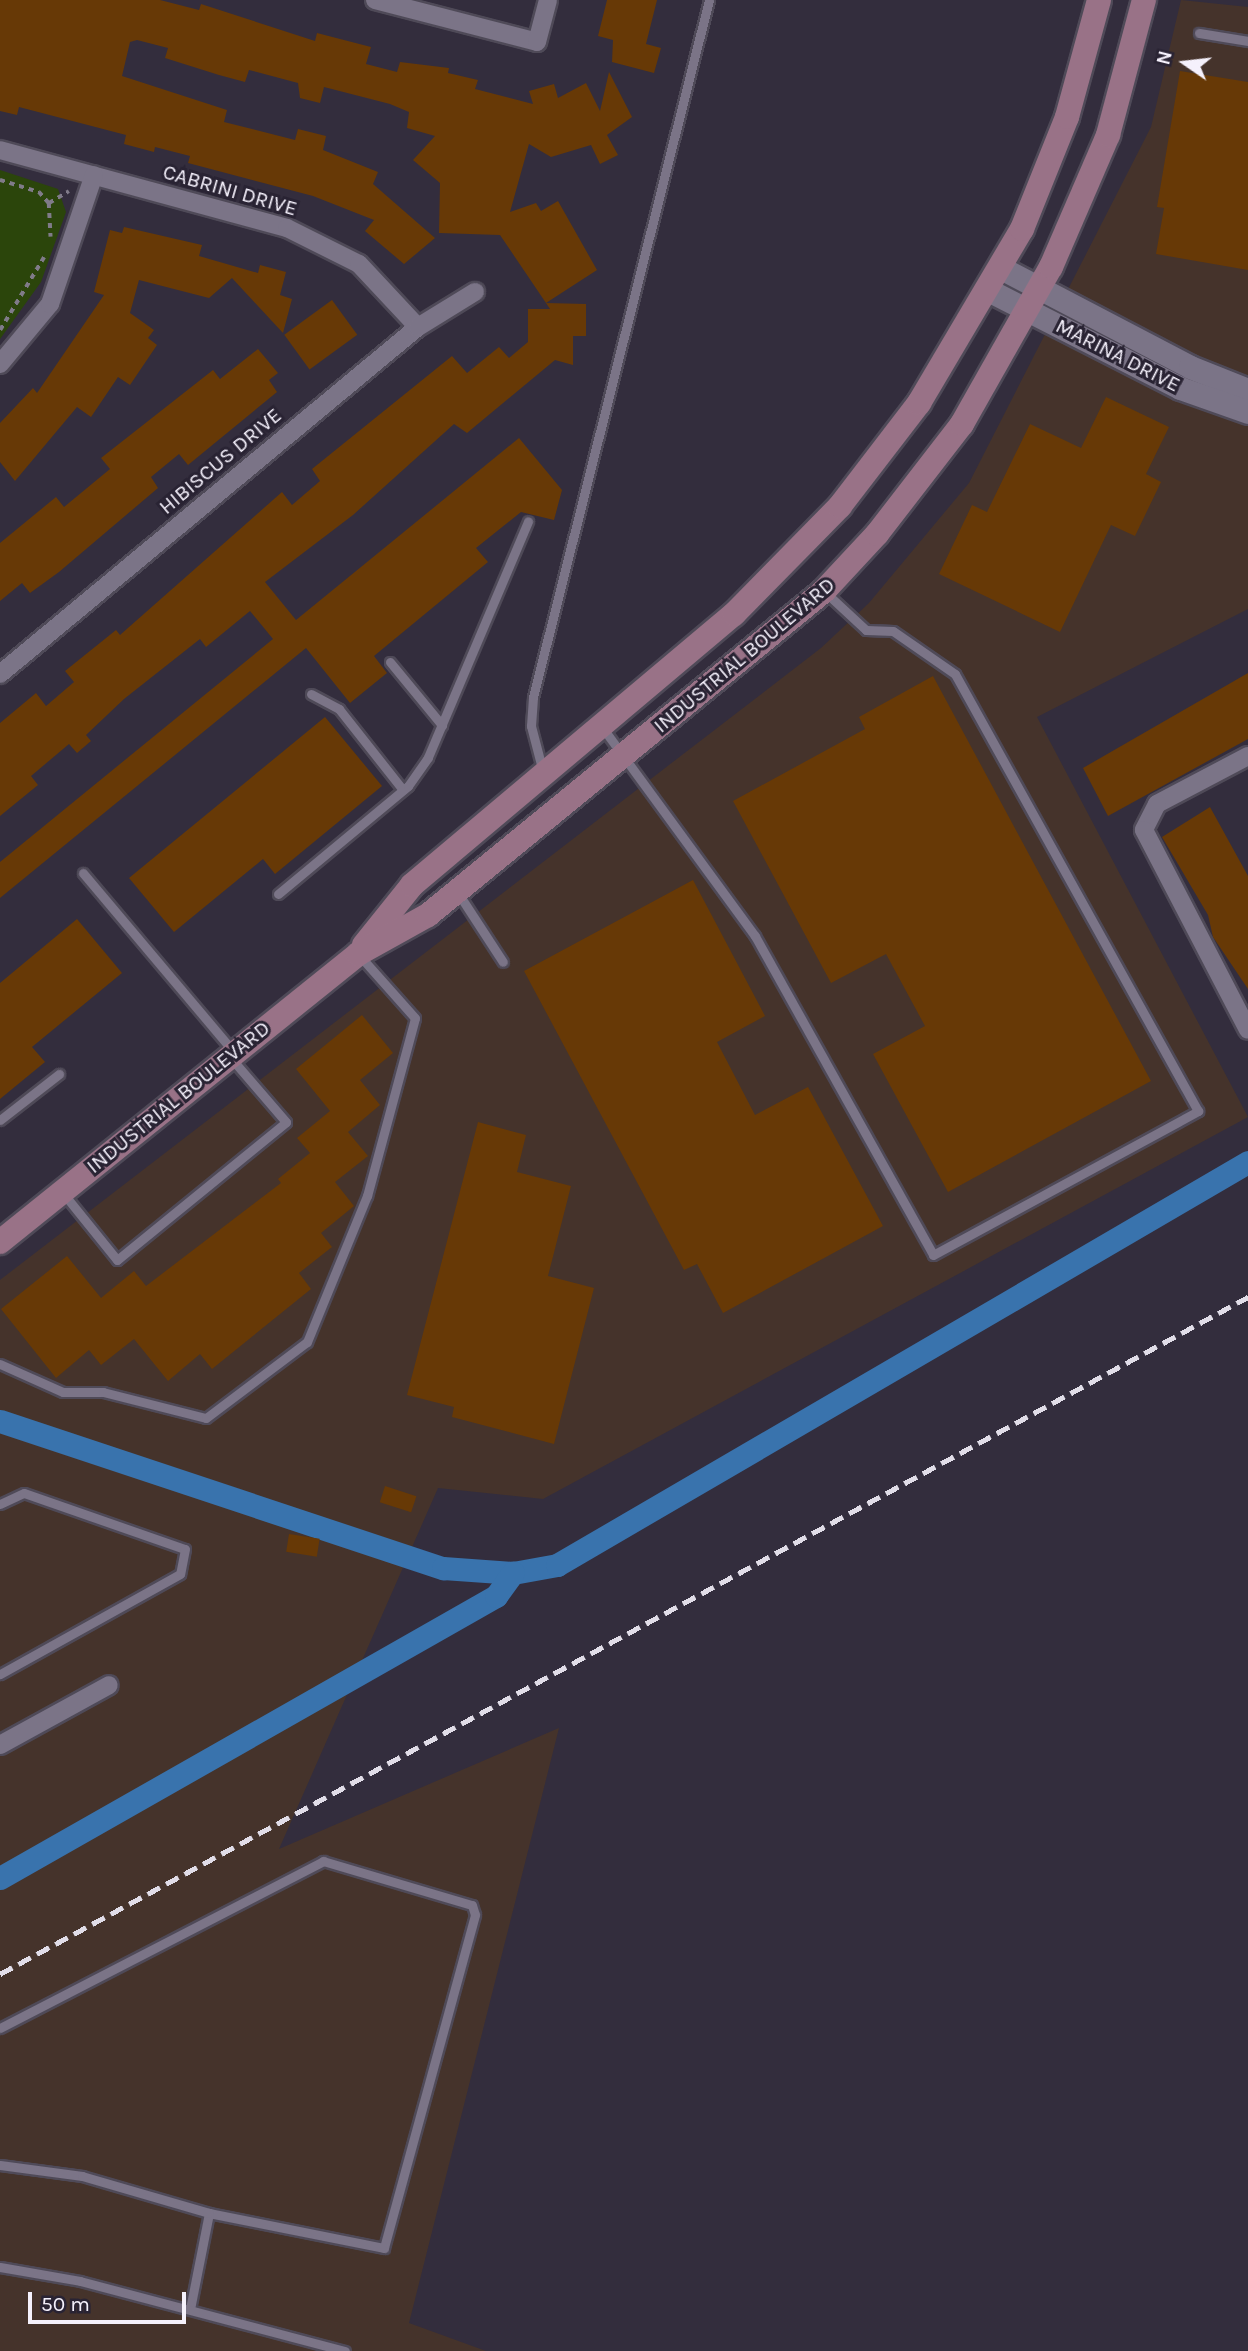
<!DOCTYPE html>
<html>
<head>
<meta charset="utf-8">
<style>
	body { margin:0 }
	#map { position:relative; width:1248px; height:2351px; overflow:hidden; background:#332d3d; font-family:Karla,sans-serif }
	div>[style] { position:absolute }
	.industrial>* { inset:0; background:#45332b }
	.green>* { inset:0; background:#2b450b }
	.canal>* { height:23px; margin:-11.5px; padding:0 11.5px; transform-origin:11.5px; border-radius:11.5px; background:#3973ad }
	.building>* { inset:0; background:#673906; transform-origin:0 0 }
	.path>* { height:3.5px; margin-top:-1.75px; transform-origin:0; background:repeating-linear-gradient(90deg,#807b89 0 5px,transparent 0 10px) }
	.roads { filter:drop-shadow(2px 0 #4f4a58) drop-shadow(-2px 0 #4f4a58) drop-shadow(0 2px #4f4a58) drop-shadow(0 -2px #4f4a58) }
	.service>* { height:9px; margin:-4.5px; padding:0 4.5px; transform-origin:4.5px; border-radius:4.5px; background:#7b7487 }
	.minor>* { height:18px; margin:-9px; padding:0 9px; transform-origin:9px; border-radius:9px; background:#7b7487 }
	.tertiary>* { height:23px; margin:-11.5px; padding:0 11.5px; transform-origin:11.5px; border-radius:11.5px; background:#7b7487 }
	.secondary>* { height:24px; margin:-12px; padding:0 12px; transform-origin:12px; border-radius:12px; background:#997287 }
	.rail>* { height:5px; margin-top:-2.5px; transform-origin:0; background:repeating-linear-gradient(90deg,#e1dde8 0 14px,transparent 0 21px) }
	span { translate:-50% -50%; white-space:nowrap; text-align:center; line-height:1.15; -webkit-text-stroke:6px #292333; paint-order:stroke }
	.street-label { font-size:21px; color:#f5f1fc }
	.north { position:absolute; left:1150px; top:28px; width:70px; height:70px; -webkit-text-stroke:5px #292333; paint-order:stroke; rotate:284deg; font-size:19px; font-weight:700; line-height:28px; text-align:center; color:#f5f1fc }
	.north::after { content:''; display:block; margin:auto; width:24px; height:32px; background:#f5f1fc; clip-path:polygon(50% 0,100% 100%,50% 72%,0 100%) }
	.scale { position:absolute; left:28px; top:2292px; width:158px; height:32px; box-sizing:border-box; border:4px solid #f5f1fc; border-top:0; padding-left:9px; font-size:21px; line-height:24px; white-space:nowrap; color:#f5f1fc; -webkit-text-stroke:5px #292333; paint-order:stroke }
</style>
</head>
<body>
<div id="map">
	<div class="industrial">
		<div style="clip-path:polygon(1181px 0,1248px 7px,1248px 609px,1037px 717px,1248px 1117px,543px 1499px,438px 1488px,279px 1849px,559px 1728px,409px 2323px,486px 2351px,0 2351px,0 1280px,821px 648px,869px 603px,969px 483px,1151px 127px)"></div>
	</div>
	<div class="green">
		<div style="clip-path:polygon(0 170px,58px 189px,66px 212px,41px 282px,0 339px)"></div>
	</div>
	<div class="canal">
		<div style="left:0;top:1421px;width:467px;rotate:18.4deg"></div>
		<div style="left:443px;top:1568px;width:70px;rotate:4.1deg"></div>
		<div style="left:513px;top:1573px;width:45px;rotate:-10.3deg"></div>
		<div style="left:557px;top:1565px;width:800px;rotate:-30.25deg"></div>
		<div style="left:0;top:1878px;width:571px;rotate:-29.62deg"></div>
		<div style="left:496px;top:1596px;width:29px;rotate:-54deg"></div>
	</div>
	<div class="building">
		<div style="clip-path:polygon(0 0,160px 0,199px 10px,201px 4px,315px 41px,317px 33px,371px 47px,366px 64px,397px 72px,400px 62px,449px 68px,448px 73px,478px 80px,475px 89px,533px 104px,529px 91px,554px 84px,558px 98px,586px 83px,600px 111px,609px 72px,632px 117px,607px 135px,618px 155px,600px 164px,591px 145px,551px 157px,529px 144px,510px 212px,536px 203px,541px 211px,558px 201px,597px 270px,546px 303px,500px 235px,439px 233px,440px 183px,413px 160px,435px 136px,407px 128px,409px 112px,390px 104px,324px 87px,320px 103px,300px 98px,298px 83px,249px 70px,245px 82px,219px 75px,165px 58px,168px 48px,137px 40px,130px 42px,122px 76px,227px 110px,224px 122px,295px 140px,298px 129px,326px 136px,323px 150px,378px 172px,373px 184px,435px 238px,404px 264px,365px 231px,374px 220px,313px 196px,188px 163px,190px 156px,155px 147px,154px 152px,124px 144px,126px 135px,19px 107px,17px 115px,0 111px)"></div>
		<div style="clip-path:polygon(607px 0,657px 0,646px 44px,661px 48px,654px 73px,612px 62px,613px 40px,598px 36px)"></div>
		<div style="clip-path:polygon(1180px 71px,1248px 82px,1248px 270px,1156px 254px,1164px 208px,1157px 207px)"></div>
		<div style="clip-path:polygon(124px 227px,202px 245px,199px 256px,258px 273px,260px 265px,286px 272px,280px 295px,292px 299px,283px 333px,232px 278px,209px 298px,139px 280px,130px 313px,154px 330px,148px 338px,157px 345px,130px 385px,118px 377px,91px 417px,77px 407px,15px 481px,0 462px,0 423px,33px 388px,37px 393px,104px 295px,94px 292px,110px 230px,122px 233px)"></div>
		<div style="left:332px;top:300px;width:43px;height:59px;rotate:54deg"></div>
		<div style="clip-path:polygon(546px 303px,586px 304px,586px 336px,573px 336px,573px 365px,555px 360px,467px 433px,454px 424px,353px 515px,265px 582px,296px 620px,519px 438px,562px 490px,554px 520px,521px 512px,476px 548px,488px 562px,374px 656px,387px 673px,350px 703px,306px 648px,0 898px,0 862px,273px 639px,250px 611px,206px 647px,200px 639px,124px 699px,86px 735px,91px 741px,77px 753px,69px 744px,31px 776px,38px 785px,0 816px,0 723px,36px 693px,46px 706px,74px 682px,65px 671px,116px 630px,120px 635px,282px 492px,292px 505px,320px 481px,312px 469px,452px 356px,467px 373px,499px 347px,509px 358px,528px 342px,528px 309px,550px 309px)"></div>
		<div style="clip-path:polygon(258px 349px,278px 373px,269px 380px,277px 392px,188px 465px,179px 454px,151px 477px,158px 488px,59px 572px,30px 593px,22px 583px,0 601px,0 543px,56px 497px,64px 507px,110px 469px,101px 458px,213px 370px,220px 379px)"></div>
		<div style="clip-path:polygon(1106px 397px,1169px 427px,1146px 474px,1161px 482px,1135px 536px,1111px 525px,1060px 632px,939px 574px,972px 505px,987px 512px,1030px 424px,1081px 448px)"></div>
		<div style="clip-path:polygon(1248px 673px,1248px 739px,1108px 816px,1083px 768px)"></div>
		<div style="clip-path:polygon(933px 676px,1151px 1081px,948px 1192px,873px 1054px,925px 1026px,886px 954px,831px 983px,733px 801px,865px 729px,859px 717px)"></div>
		<div style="clip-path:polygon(325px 717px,382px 786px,275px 874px,263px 859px,174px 932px,129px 878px)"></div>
		<div style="clip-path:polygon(1210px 807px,1248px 876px,1248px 989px,1213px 937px,1208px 915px,1162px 837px)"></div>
		<div style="clip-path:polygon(693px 880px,765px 1016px,717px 1042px,755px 1115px,808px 1087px,883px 1226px,723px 1313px,697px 1264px,684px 1270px,524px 971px)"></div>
		<div style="clip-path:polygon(77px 919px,122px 973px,32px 1047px,45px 1062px,0 1099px,0 983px)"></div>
		<div style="clip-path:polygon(362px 1015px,393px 1053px,360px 1080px,380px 1105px,348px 1132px,368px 1156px,335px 1182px,354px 1206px,321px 1233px,332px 1247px,299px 1273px,311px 1289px,212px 1369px,200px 1354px,168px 1381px,134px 1339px,101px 1365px,89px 1350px,56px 1378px,1px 1309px,67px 1256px,101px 1298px,134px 1271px,146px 1286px,281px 1183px,278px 1179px,310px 1153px,297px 1138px,330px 1111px,296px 1069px)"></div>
		<div style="clip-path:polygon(478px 1122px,526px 1135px,517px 1172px,571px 1186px,548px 1276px,594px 1288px,554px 1444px,452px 1417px,454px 1407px,407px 1395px)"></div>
		<div style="left:385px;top:1486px;width:33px;height:17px;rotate:18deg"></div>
		<div style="left:289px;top:1534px;width:31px;height:18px;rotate:9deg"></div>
	</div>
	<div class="path">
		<div style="left:0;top:180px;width:41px;rotate:17.1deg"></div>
		<div style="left:39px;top:192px;width:15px;rotate:48deg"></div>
		<div style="left:49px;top:203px;width:34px;rotate:87deg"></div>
		<div style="left:49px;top:203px;width:23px;rotate:-31deg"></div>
		<div style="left:0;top:330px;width:85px;rotate:-58.9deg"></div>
	</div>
	<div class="roads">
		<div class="service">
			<div style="left:1199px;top:33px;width:50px;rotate:9.3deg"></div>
			<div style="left:390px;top:662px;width:82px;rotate:50.5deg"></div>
			<div style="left:311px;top:694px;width:32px;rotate:28deg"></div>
			<div style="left:339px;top:709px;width:103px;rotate:51.7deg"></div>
			<div style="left:602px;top:727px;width:259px;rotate:53.8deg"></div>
			<div style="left:755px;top:936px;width:365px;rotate:60.8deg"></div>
			<div style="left:933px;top:1255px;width:302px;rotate:-28.5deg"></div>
			<div style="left:1198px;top:1111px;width:500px;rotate:-119.08deg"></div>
			<div style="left:955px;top:674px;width:75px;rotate:-145.3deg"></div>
			<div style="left:893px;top:631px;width:27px;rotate:-178deg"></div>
			<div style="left:866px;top:630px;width:54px;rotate:-137.2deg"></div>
			<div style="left:543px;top:772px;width:48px;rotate:-104.6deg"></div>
			<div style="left:531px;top:726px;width:29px;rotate:-86deg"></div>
			<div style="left:533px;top:697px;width:719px;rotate:-75.83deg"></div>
			<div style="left:83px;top:873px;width:233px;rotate:49.9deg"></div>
			<div style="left:458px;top:893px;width:82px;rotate:56.9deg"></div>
			<div style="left:278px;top:894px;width:169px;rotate:-39.7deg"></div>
			<div style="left:408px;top:786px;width:35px;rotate:-55deg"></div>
			<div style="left:428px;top:757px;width:256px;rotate:-67deg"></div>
			<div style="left:0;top:1120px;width:75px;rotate:-37.9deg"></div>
			<div style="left:63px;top:1193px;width:86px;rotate:51.1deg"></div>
			<div style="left:117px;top:1260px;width:218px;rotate:-39.2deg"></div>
			<div style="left:286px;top:1122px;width:84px;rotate:-130.7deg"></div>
			<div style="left:0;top:1364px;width:69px;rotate:24deg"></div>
			<div style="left:63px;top:1392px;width:40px"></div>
			<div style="left:103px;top:1392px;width:106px;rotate:14.2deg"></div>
			<div style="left:206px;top:1418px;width:126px;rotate:-37deg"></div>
			<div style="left:307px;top:1342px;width:158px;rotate:-67.7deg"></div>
			<div style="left:367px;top:1196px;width:184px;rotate:-74.9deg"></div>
			<div style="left:415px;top:1018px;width:84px;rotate:-131.6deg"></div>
			<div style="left:0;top:1504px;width:26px;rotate:-25deg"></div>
			<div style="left:24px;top:1493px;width:170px;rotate:19.2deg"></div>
			<div style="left:185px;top:1549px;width:25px;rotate:101deg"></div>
			<div style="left:180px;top:1574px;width:206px;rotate:150.9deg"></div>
			<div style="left:0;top:2028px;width:364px;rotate:-27.3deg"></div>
			<div style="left:323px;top:1861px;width:155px;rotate:16.5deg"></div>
			<div style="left:472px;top:1905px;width:10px;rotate:73deg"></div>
			<div style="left:475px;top:1915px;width:345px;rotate:105.3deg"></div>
			<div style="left:384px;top:2248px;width:178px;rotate:-168.7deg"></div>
			<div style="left:209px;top:2213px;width:98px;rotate:101.2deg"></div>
			<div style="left:0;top:2165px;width:83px;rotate:7.6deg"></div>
			<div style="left:82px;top:2176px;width:132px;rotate:16.2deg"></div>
			<div style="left:0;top:2267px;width:81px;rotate:9.9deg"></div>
			<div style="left:80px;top:2281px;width:274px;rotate:14.8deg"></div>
		</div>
		<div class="minor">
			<div style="left:375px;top:0;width:167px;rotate:14.5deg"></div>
			<div style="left:537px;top:42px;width:43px;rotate:-75.3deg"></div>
			<div style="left:0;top:150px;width:297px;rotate:15.2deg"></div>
			<div style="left:287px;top:228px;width:80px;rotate:26.6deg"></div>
			<div style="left:359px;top:264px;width:86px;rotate:46.9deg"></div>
			<div style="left:0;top:364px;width:78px;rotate:-50.2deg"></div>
			<div style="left:50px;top:304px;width:136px;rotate:-71.2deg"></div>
			<div style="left:0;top:674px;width:543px;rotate:-39.7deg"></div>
			<div style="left:418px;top:327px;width:67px;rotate:-31.6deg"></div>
			<div style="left:1248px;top:756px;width:103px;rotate:152.2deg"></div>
			<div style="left:1157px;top:804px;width:29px;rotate:117deg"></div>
			<div style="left:1144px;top:830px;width:225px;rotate:62.5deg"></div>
			<div style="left:0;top:1745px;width:124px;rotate:-28.8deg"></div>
		</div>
		<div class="tertiary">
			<div style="left:1001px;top:268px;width:213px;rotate:27.6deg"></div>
			<div style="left:1190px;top:367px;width:62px;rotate:21.6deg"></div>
			<div style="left:990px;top:291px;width:213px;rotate:27deg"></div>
			<div style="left:1180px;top:388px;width:72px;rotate:19.4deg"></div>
		</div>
		<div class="secondary">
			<div style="left:364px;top:945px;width:77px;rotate:-51.3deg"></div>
			<div style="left:412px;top:885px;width:421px;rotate:-40.1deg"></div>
			<div style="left:734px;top:614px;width:151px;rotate:-45.5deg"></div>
			<div style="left:840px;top:506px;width:130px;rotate:-52.5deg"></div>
			<div style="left:919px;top:403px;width:202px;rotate:-59.4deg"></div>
			<div style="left:1022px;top:229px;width:121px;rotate:-68.1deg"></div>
			<div style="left:1067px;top:117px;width:121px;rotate:-74.7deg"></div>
			<div style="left:0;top:1242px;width:459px;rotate:-38.8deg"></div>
			<div style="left:358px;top:954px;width:80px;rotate:-29.1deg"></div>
			<div style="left:428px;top:915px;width:512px;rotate:-39.29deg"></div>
			<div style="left:824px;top:591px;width:78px;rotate:-47.1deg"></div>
			<div style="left:877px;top:534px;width:139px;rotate:-52.3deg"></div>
			<div style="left:962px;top:424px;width:180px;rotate:-60.5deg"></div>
			<div style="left:1051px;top:267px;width:144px;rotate:-66.6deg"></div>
			<div style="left:1108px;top:135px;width:140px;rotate:-75.1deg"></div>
		</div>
	</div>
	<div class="rail">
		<div style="left:0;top:1974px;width:1420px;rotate:-28.48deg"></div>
	</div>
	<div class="street-label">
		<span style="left:230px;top:190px;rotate:16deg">CABRINI DRIVE</span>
		<span style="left:1118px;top:355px;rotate:27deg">MARINA DRIVE</span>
		<span style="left:220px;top:461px;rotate:-40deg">HIBISCUS DRIVE</span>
		<span style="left:744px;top:655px;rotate:-40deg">INDUSTRIAL BOULEVARD</span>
		<span style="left:178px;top:1097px;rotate:-39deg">INDUSTRIAL BOULEVARD</span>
	</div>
	<div class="north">N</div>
	<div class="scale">50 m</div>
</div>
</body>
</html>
